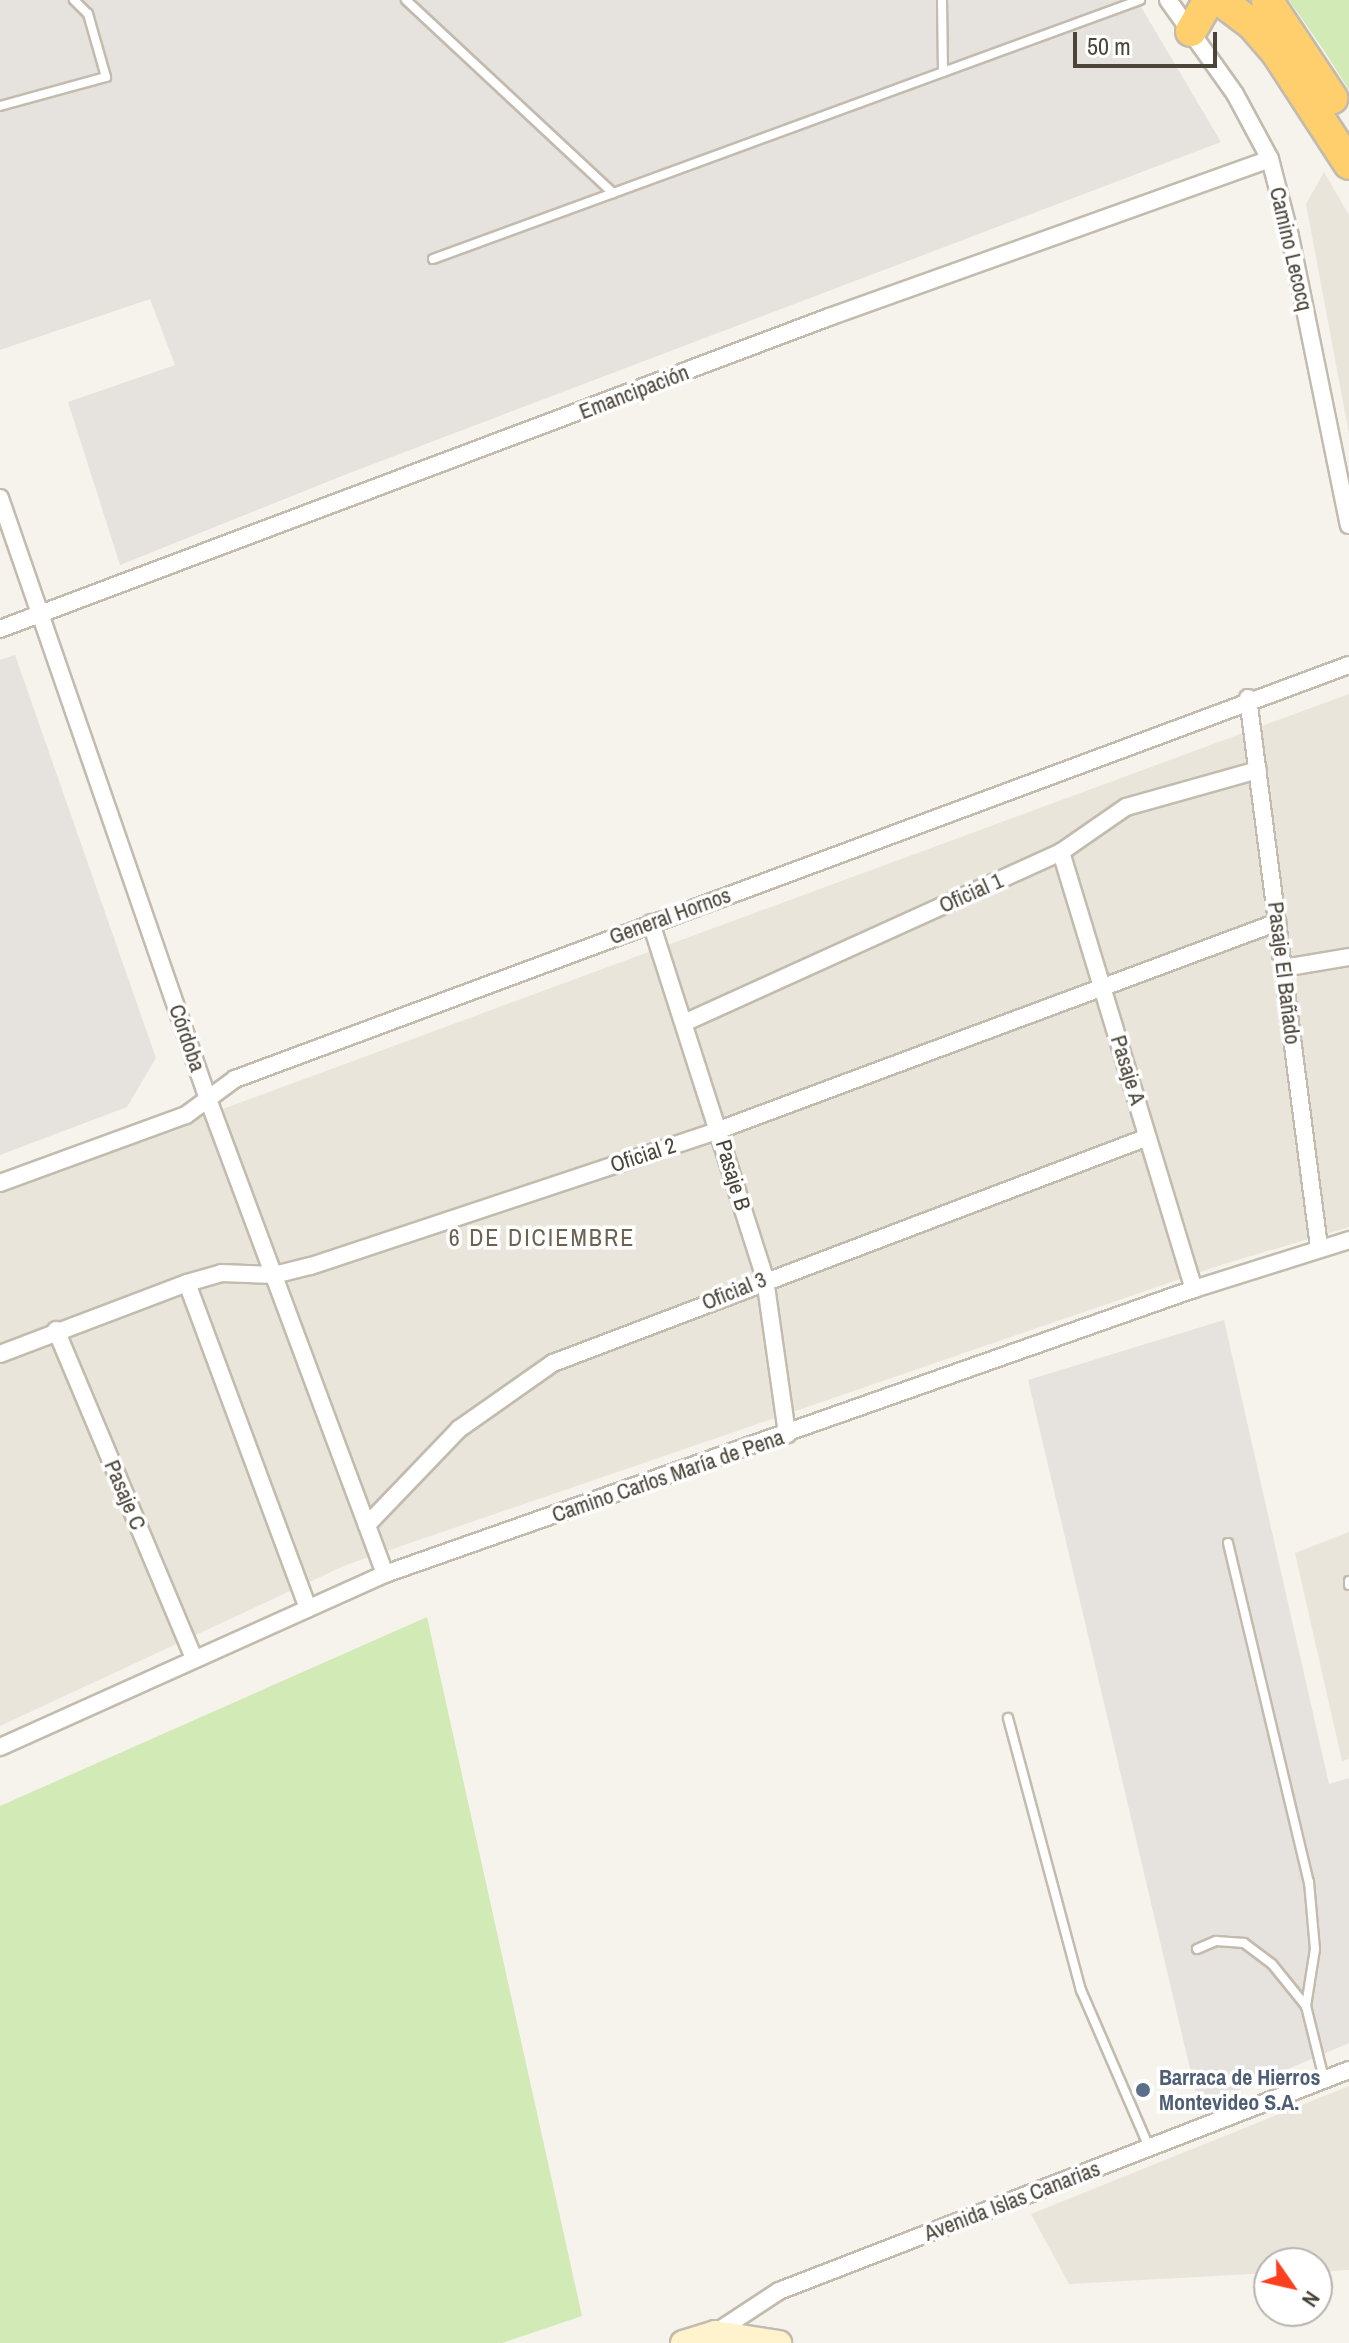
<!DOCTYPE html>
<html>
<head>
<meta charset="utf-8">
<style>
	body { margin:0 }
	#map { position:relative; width:1349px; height:2343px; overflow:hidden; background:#f6f3ec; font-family:"Archivo Narrow",sans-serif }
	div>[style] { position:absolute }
	.residential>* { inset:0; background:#eae5da }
	.industrial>* { inset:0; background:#e6e2dd }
	.green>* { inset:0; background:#d2eab5 }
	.roads { filter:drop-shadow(2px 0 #c2bbae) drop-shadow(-2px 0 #c2bbae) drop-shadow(0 2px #c2bbae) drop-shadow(0 -2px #c2bbae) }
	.lane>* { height:8px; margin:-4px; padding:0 4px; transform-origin:4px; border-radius:4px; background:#fff }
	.street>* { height:16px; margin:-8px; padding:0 8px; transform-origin:8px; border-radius:8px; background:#fff }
	.secondary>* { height:24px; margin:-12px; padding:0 12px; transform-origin:12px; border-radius:12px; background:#fff3cd }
	.highway>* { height:30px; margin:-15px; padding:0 15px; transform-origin:15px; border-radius:15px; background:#ffcf6e }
	.dots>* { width:22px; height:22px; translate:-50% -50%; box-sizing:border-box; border:4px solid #fff; border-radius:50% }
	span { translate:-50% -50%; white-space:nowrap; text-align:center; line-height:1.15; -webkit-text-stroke:7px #fff; paint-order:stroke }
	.street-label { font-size:22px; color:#4b4439 }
	.service-label { font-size:22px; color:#4e5e75; font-weight:700 }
	.left { translate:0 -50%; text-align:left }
	.neighbourhood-label { font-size:24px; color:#6e6250; letter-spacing:2px }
	.north { position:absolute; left:1253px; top:2247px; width:80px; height:80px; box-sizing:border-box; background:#fff; border:2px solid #b7b4b0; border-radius:50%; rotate:124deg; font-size:22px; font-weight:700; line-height:32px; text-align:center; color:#4b4439 }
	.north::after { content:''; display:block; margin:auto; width:28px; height:36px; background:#fc3f1d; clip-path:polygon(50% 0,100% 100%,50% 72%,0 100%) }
	.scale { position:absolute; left:1073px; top:32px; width:144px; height:36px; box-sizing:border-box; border:4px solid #4b4439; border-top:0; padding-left:10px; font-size:24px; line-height:28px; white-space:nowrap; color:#4b4439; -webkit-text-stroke:6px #fff; paint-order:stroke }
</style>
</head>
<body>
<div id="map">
	<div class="residential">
		<div style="clip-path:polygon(1324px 172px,1349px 215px,1349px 434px,1306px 204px)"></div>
		<div style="clip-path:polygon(1349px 694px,1349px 1227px,1224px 1264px,346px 1565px,0 1726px,0 1191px)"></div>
		<div style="clip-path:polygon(1349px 1532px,1349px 1759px,1342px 1761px,1295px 1553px)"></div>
		<div style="clip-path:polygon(1349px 2086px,1349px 2270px,1317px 2272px,1317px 2263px,1269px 2263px,1269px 2273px,1069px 2284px,1031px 2214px)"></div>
	</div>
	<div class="industrial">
		<div style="clip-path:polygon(0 0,1137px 0,1221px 142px,347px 474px,120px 565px,68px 402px,175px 365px,150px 299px,0 350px)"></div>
		<div style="clip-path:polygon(15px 655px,156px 1058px,127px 1107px,0 1155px,0 660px)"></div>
		<div style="clip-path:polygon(1224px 1320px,1329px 1784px,1349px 1778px,1349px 2043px,1199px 2107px,1028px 1380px)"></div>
	</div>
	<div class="green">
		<div style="clip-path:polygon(1289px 0,1349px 0,1349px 90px,1325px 52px)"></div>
		<div style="clip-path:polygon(427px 1617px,582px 2316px,502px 2343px,0 2343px,0 1806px)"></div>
	</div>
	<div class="roads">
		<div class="lane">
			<div style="left:406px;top:0;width:283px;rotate:43deg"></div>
			<div style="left:942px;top:0;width:72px;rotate:89.2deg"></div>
			<div style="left:0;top:106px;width:110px;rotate:-15.3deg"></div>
			<div style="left:106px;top:77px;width:66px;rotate:-105.9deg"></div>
			<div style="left:88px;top:14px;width:20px;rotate:-135deg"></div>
			<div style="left:433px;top:259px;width:753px;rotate:-20.12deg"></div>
			<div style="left:1228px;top:1543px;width:349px;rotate:76.6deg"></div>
			<div style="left:1309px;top:1882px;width:67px;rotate:84.9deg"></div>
			<div style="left:1315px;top:1949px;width:58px;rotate:99deg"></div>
			<div style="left:1306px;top:2006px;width:75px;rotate:76.1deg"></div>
			<div style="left:1349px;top:1581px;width:4px;rotate:90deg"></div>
			<div style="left:1008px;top:1718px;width:282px;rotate:75deg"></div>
			<div style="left:1081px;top:1990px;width:171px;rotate:66.6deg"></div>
			<div style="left:1197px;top:1949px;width:21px;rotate:-23deg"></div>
			<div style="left:1216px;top:1941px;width:28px;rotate:4deg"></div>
			<div style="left:1244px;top:1943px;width:35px;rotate:37deg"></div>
			<div style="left:1272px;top:1964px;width:54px;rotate:51deg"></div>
		</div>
		<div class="street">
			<div style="left:1168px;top:0;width:115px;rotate:54.5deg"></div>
			<div style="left:1235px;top:94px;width:74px;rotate:61.7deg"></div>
			<div style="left:1270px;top:159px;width:80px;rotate:75.4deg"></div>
			<div style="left:1290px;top:236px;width:295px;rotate:78.5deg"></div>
			<div style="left:0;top:498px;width:636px;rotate:70.91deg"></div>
			<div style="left:208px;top:1099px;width:507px;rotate:69.56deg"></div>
			<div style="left:0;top:629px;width:886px;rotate:-20.62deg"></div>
			<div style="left:829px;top:317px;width:468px;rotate:-19.7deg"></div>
			<div style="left:1248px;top:698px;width:554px;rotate:82.63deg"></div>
			<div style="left:1061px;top:852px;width:457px;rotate:73.1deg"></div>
			<div style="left:651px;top:923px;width:374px;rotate:72.2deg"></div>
			<div style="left:765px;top:1279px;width:157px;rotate:81.9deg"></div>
			<div style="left:1283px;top:968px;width:67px;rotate:-9.5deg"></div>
			<div style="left:684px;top:1023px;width:414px;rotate:-24.4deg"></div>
			<div style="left:1061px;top:852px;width:79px;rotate:-34.7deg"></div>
			<div style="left:1126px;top:807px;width:137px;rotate:-15.7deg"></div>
			<div style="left:0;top:1183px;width:198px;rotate:-20.1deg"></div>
			<div style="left:186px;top:1115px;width:61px;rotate:-36.3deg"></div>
			<div style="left:235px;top:1079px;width:1188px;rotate:-20.39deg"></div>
			<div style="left:187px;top:1283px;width:347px;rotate:69.6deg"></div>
			<div style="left:56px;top:1330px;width:357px;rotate:67.2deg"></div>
			<div style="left:0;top:1354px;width:200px;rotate:-20.8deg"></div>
			<div style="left:187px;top:1283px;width:35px;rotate:-16deg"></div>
			<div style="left:221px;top:1273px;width:53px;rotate:2.2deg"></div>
			<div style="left:274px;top:1275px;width:38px;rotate:-14deg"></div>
			<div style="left:311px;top:1266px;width:430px;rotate:-18.4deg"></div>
			<div style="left:719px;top:1130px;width:596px;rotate:-20.41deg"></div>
			<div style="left:367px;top:1525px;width:133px;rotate:-46.2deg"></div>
			<div style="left:459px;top:1429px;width:115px;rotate:-35.1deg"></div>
			<div style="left:553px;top:1363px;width:636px;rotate:-20.8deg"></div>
			<div style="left:0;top:1747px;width:422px;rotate:-24.2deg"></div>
			<div style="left:385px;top:1574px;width:858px;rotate:-19.41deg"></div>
			<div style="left:1194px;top:1289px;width:163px;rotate:-17.5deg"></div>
			<div style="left:715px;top:2333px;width:77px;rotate:-33.3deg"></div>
			<div style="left:779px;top:2291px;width:611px;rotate:-21.19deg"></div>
		</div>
		<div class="secondary">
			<div style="left:683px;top:2343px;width:34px;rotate:-17deg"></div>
			<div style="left:715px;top:2333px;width:65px;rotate:8.9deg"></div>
		</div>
		<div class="highway">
			<div style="left:1220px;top:0;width:39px;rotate:37deg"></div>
			<div style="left:1251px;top:23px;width:40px;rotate:49deg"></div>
			<div style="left:1277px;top:53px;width:132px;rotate:57deg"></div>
			<div style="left:1267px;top:0;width:118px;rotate:56.4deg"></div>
			<div style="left:1191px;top:31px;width:36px;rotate:-60deg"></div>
		</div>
	</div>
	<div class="dots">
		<div style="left:1143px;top:2090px;background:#5c6f8a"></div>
	</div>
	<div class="street-label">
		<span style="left:1291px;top:249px;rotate:77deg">Camino Lecocq</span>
		<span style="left:634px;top:392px;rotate:-21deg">Emancipación</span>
		<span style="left:971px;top:893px;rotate:-24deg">Oficial 1</span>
		<span style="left:670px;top:916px;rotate:-20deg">General Hornos</span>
		<span style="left:1284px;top:973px;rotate:83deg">Pasaje El Bañado</span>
		<span style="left:187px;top:1038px;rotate:71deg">Córdoba</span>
		<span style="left:1128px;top:1070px;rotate:73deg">Pasaje A</span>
		<span style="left:643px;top:1155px;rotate:-18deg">Oficial 2</span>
		<span style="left:733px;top:1175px;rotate:73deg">Pasaje B</span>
		<span style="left:734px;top:1291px;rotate:-22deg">Oficial 3</span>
		<span style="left:668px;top:1476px;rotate:-19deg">Camino Carlos María de Pena</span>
		<span style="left:125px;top:1495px;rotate:67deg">Pasaje C</span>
		<span style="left:1012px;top:2201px;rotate:-21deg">Avenida Islas Canarias</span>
	</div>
	<div class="service-label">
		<span class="left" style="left:1159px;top:2090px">Barraca de Hierros<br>Montevideo S.A.</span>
	</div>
	<div class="neighbourhood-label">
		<span style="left:542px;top:1238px">6 DE DICIEMBRE</span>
	</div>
	<div class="north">N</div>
	<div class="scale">50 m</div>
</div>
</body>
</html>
